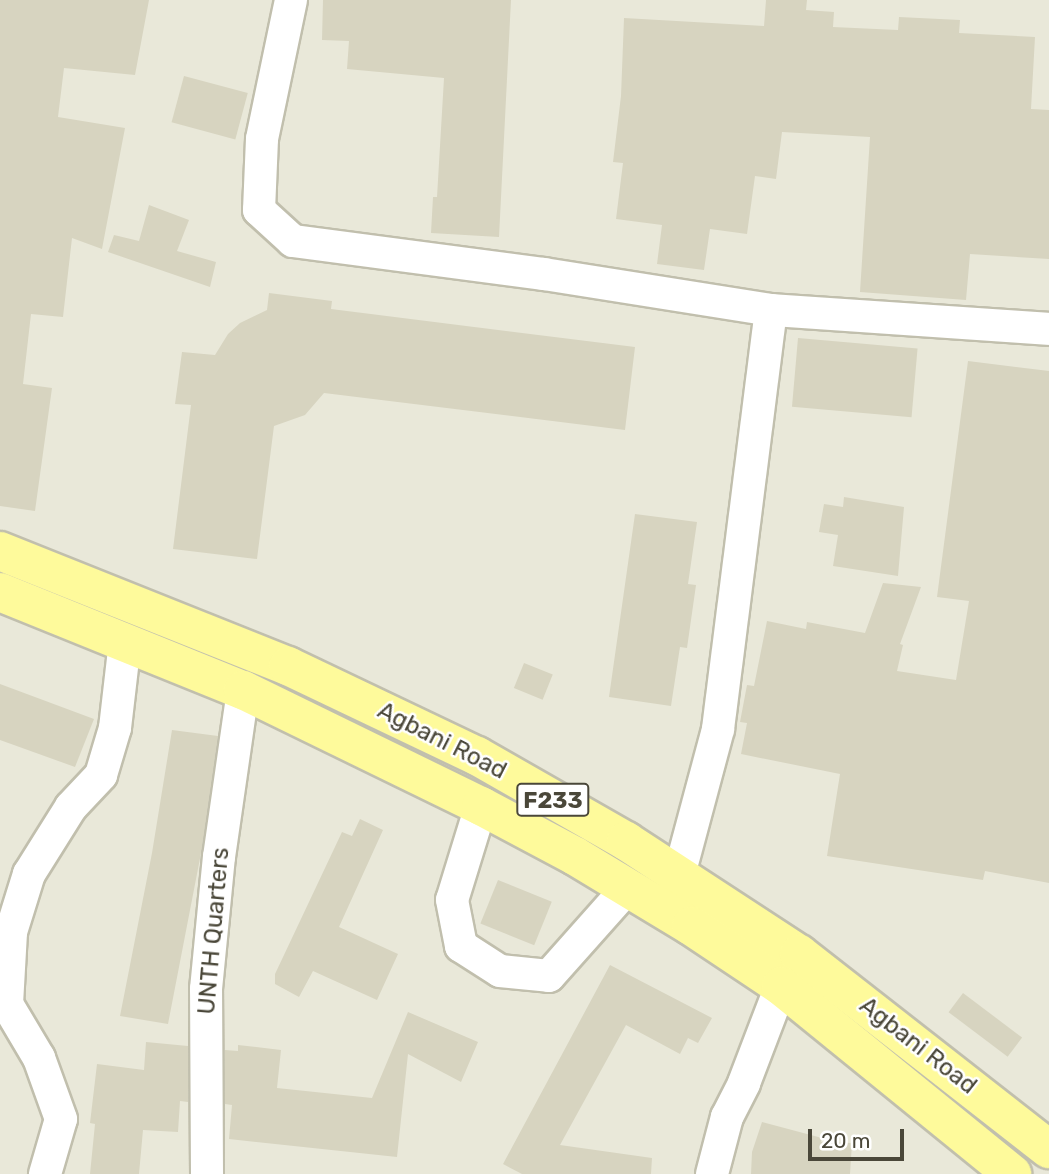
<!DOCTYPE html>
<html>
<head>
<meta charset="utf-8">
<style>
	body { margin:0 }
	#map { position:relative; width:1049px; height:1174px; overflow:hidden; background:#f5f5eb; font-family:Rubik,sans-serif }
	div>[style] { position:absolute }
	.residential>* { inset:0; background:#e9e8d9; transform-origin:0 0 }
	.building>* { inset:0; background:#d7d4c0; transform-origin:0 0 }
	.roads { filter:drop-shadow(2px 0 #c1bfad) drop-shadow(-2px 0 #c1bfad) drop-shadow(0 2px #c1bfad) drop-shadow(0 -2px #c1bfad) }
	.minor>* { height:32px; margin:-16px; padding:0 16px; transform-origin:16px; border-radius:16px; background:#fff }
	.primary>* { height:38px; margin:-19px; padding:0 19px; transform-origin:19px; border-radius:19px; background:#fefa9b }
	span { translate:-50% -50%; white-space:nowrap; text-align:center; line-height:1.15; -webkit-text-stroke:5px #fff; paint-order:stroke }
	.shield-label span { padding:2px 5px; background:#fff; border:2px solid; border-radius:5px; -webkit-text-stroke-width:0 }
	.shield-label { font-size:23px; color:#4a4739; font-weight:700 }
	.street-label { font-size:24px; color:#4a4739 }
	.scale { position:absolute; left:808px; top:1129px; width:96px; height:32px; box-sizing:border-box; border:4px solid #4a4739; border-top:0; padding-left:9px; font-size:21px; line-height:24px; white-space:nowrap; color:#4a4739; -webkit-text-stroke:5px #fff; paint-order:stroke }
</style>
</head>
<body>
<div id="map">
	<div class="residential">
		<div style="left:0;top:0;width:1049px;height:1174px"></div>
	</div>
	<div class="building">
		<div style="clip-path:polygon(0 0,149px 0,135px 75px,64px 68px,58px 117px,125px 128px,102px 249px,72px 238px,63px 317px,31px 314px,23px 384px,52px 388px,35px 511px,0 506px)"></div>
		<div style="clip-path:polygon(323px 0,511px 0,499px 237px,431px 233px,433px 197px,437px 197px,444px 78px,347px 69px,349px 41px,322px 40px)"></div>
		<div style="clip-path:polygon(766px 0,807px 0,806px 10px,834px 12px,833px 27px,898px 30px,899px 17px,960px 20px,959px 33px,1035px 37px,1031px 109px,1049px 110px,1049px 259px,970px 254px,966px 300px,860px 292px,870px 137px,782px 132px,776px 179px,755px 176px,747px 234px,710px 229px,704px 270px,657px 264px,662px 225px,616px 219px,623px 163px,613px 162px,621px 96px,624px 18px,764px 26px)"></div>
		<div style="left:184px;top:76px;width:66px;height:48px;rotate:15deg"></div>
		<div style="clip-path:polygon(149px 205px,189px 220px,177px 251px,216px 262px,210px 287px,108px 252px,114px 235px,139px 241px)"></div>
		<div style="clip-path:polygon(269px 293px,332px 301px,331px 309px,635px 347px,625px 430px,324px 393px,305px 415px,274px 426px,257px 559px,173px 549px,191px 405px,175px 404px,182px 352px,215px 355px,228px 334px,240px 323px,267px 310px)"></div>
		<div style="left:798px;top:338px;width:120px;height:69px;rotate:5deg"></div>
		<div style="clip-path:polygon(968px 361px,1049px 371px,1049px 883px,985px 871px,983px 880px,827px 856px,840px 774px,741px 754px,747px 723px,740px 722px,747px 685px,754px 686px,767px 621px,806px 629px,807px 622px,865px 633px,883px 583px,921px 587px,900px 644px,903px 645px,897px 671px,956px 680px,969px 601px,937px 597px)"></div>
		<div style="clip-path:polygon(844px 497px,904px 507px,898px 576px,833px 566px,838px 535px,819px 532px,824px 504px,843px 507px)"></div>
		<div style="clip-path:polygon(635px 514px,697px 522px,688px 584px,696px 585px,687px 648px,680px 647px,671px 706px,609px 697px)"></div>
		<div style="left:524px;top:663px;width:31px;height:27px;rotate:22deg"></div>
		<div style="clip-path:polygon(0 684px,94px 719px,75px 767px,0 740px)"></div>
		<div style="clip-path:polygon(172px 730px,218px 736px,202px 848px,168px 1024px,120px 1016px,152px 853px)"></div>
		<div style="clip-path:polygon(360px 819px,383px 830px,339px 927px,398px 954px,377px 1000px,313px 971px,299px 997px,275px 984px,275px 974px,342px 832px,352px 836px)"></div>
		<div style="left:498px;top:880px;width:58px;height:47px;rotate:22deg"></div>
		<div style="clip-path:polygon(610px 965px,712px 1018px,698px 1043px,688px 1038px,680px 1054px,626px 1025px,560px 1145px,652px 1158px,651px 1174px,522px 1174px,503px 1164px)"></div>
		<div style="left:963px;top:993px;width:74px;height:24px;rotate:37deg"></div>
		<div style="clip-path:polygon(408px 1012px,478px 1042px,461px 1082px,408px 1054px,397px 1157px,229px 1139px,232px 1105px,225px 1104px,225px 1050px,238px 1051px,238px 1045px,281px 1050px,277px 1088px,372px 1098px)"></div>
		<div style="clip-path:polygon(146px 1042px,188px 1046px,188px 1102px,180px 1101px,178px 1132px,143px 1130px,139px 1174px,90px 1174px,95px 1124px,90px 1123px,97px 1064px,144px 1070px)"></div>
		<div style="clip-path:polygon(762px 1122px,822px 1138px,821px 1142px,852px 1143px,850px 1174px,751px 1174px,752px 1152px)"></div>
	</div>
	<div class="roads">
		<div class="minor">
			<div style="left:291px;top:0;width:142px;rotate:101.8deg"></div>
			<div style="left:262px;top:139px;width:71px;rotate:92.4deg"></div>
			<div style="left:259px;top:210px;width:46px;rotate:42.4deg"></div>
			<div style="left:293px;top:241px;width:253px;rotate:7.5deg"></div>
			<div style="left:544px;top:274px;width:230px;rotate:9deg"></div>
			<div style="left:771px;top:310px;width:279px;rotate:3.9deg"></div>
			<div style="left:481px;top:806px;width:98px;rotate:107.1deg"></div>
			<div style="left:452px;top:900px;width:47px;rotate:78.9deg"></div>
			<div style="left:461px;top:946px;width:46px;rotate:32.7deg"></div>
			<div style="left:500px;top:971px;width:49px;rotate:5.8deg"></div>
			<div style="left:549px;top:976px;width:118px;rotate:-48.4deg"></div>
			<div style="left:679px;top:875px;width:151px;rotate:-75deg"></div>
			<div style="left:718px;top:729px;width:422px;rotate:-82.8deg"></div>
			<div style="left:45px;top:1174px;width:57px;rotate:-73.8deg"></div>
			<div style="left:61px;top:1119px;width:65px;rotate:-109.8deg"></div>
			<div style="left:39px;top:1058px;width:63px;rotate:-120.7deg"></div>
			<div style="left:7px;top:1004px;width:72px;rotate:-86.8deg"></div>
			<div style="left:11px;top:932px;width:61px;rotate:-72.8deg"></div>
			<div style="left:29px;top:874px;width:79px;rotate:-57.9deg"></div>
			<div style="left:71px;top:807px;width:44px;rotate:-46.8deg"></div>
			<div style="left:101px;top:775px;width:49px;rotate:-73.4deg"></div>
			<div style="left:115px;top:728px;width:88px;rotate:-83.4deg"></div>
			<div style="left:207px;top:1174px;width:185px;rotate:-90.3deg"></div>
			<div style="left:206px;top:989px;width:133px;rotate:-84.4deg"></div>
			<div style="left:219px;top:857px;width:169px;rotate:-81.8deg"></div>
			<div style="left:712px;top:1174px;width:59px;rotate:-75.3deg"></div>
			<div style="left:727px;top:1117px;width:38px;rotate:-63deg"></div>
			<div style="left:744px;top:1083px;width:104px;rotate:-69.1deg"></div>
		</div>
		<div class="primary">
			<div style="left:0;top:551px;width:310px;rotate:21.8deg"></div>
			<div style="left:288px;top:666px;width:209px;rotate:25.5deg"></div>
			<div style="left:477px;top:756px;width:172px;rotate:29.7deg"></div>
			<div style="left:626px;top:841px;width:207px;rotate:33.2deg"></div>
			<div style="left:799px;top:954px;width:317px;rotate:38deg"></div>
			<div style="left:0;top:592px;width:262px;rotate:22deg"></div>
			<div style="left:243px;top:690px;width:265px;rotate:26deg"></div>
			<div style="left:481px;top:806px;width:106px;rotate:28deg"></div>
			<div style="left:575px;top:856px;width:135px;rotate:31.1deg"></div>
			<div style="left:691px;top:926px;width:108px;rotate:33.7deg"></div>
			<div style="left:781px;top:986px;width:298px;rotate:39.1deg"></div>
		</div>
	</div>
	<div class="shield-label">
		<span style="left:553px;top:800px">F233</span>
	</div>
	<div class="street-label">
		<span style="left:442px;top:741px;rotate:27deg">Agbani Road</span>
		<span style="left:214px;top:931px;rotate:-85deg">UNTH Quarters</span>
		<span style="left:918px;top:1046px;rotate:38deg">Agbani Road</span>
	</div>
	<div class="scale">20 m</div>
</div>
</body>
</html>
